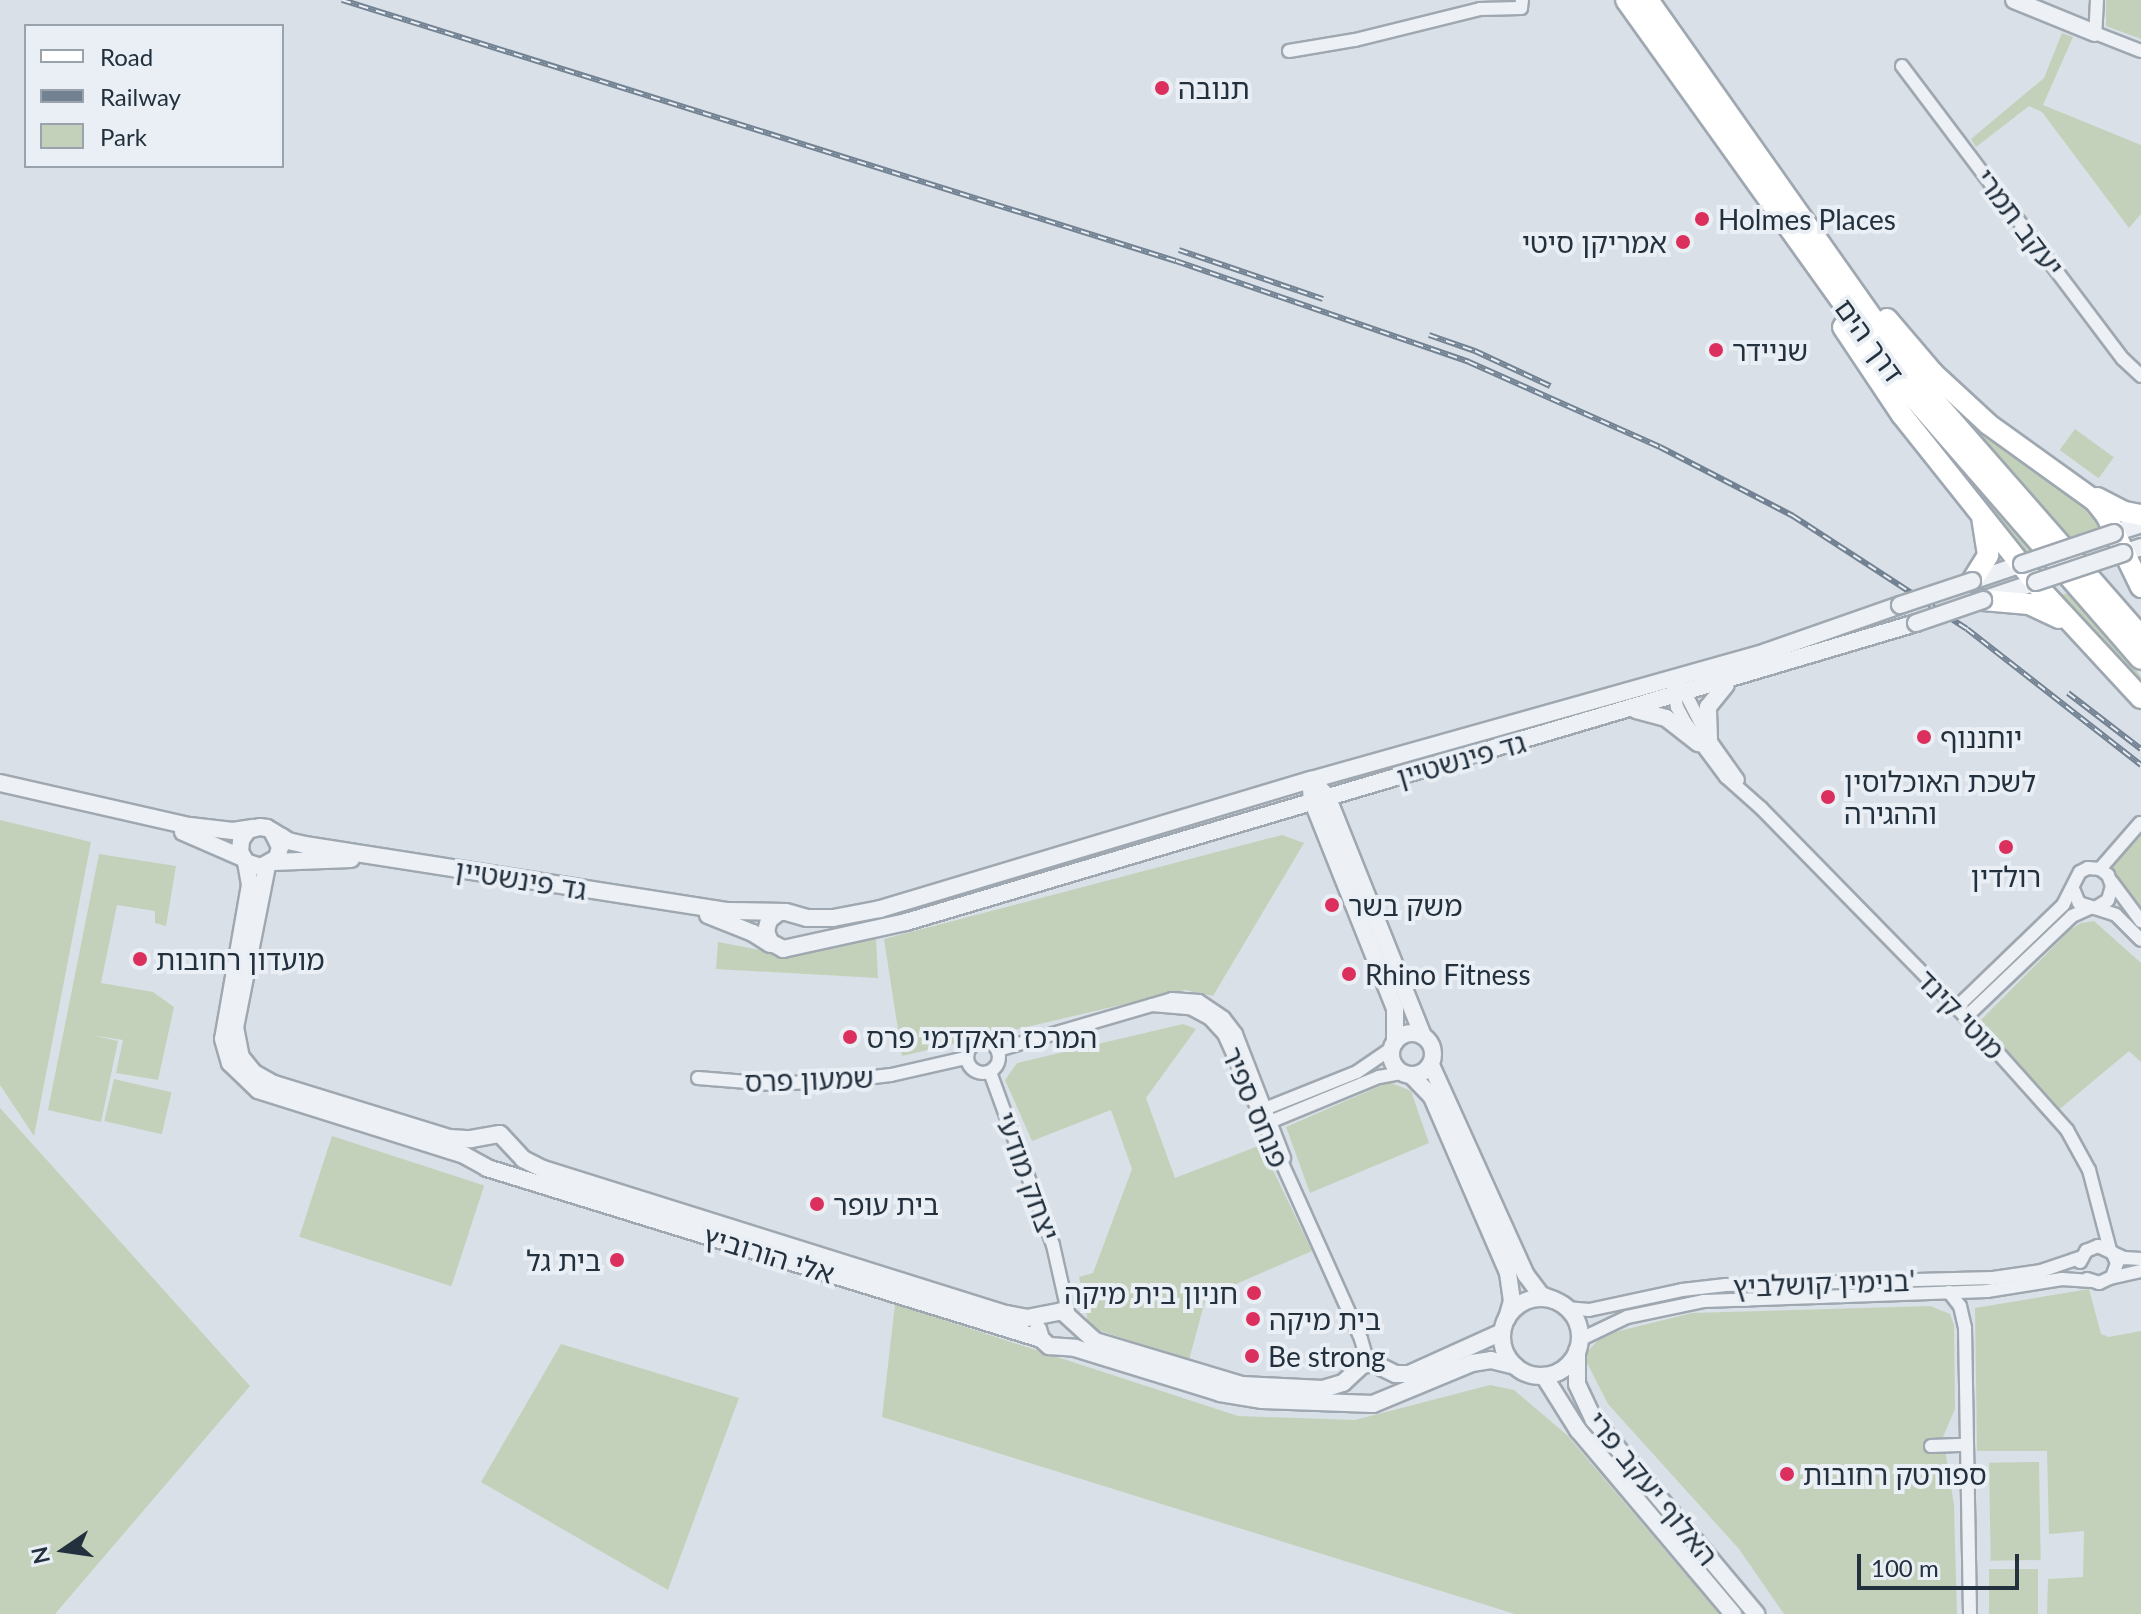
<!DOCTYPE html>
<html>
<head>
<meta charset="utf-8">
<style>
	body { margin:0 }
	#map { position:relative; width:2141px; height:1614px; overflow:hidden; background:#dae0e7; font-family:Lato,"Noto Sans Hebrew",sans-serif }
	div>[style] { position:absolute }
	.green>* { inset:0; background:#c3d1ba; transform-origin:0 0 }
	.roads { filter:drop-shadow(2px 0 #9fa8b1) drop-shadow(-2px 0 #9fa8b1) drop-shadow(0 2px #9fa8b1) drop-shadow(0 -2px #9fa8b1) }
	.minor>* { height:12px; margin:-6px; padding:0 6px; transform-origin:6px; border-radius:6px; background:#edf1f5 }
	.minor>.ring { margin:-6px; padding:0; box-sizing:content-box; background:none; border:12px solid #edf1f5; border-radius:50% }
	.tertiary>* { height:16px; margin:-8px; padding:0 8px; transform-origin:8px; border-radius:8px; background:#edf1f5 }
	.tertiary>.ring { margin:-8px; padding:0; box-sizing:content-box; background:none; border:16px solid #edf1f5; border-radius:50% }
	.primary>* { height:20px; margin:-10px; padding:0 10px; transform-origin:10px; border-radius:10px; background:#fff }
	.rail>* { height:6px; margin-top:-3px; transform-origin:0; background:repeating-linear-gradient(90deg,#e9eff4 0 9px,#728292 0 18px); box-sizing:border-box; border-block:2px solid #728292 }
	.bridges { filter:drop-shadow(2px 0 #9fa8b1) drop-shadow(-2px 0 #9fa8b1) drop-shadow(0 2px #9fa8b1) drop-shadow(0 -2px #9fa8b1) }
	.tertiary-bridge>* { height:16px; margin:-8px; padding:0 8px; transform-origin:8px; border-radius:8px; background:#edf1f5 }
	.dots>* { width:22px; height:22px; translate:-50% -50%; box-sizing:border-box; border:4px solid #e9eff4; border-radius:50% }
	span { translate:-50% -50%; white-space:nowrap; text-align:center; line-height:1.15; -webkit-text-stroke:8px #e9eff4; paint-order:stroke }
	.poi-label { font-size:28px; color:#23303e }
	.left { translate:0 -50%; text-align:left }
	.right { translate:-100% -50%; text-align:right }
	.street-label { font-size:28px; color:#23303e }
	.legend { position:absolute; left:24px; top:24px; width:260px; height:144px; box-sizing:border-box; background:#e9eff4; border:2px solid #9aa3ab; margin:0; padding:10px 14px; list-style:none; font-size:24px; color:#23303e }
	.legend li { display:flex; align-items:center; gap:16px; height:40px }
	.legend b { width:40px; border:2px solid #9aa3ab }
	.north { position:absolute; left:24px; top:1510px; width:80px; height:80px; -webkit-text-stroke:6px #e9eff4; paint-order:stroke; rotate:257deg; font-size:22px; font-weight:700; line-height:32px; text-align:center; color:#23303e }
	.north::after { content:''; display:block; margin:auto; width:28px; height:36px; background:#23303e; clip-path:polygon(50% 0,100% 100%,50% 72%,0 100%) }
	.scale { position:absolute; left:1857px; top:1554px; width:162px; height:36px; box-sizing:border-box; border:4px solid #23303e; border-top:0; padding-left:10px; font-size:24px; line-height:28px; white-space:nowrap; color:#23303e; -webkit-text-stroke:6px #e9eff4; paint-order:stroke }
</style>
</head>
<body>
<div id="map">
	<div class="green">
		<div style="clip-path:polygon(2106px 0,2141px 0,2141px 39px,2106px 26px)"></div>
		<div style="clip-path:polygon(2062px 33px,2073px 37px,2043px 105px,2141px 145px,2141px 214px,2129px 228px,2042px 112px,2029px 106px,1976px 147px,1971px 139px,2044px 78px)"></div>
		<div style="clip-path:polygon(1979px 425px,2083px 503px,2104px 534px,2073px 546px,1977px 436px)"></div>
		<div style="left:2075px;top:429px;width:48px;height:26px;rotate:36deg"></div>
		<div style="clip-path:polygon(1940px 440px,2039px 555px,2025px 562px,1933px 446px)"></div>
		<div style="clip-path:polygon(2071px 593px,2141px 676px,2141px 689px,2057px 595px)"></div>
		<div style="clip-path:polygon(0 820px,91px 842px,34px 1136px,0 1085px)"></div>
		<div style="clip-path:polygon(2141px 827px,2141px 915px,2115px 880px,2109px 862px)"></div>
		<div style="clip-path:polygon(1282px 835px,1304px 843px,1213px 996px,1185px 990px,902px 1056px,884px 939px)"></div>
		<div style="clip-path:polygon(99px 854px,176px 866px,166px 926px,155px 923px,155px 911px,117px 905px,101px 983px,153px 992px,174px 1007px,158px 1080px,116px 1073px,123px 1040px,91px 1035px,118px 1041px,101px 1122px,48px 1110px)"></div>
		<div style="clip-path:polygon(2094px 921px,2141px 963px,2141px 1062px,2129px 1051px,2055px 1113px,1980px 1027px,1981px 1020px,2070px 930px,2081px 923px)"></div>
		<div style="clip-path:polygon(876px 937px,878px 978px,716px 969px,718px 942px,792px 956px)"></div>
		<div style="clip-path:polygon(1183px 1024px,1196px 1029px,1146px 1098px,1175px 1178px,1261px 1145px,1312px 1251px,1206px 1297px,1189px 1360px,1089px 1327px,1079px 1277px,1093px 1273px,1132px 1169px,1111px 1110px,1032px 1141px,1005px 1080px,1017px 1063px)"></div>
		<div style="left:114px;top:1079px;width:59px;height:43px;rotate:13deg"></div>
		<div style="clip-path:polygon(1389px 1082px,1411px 1091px,1429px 1143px,1310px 1193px,1286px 1127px)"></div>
		<div style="clip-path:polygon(0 1108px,250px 1386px,55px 1614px,0 1614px)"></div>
		<div style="left:332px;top:1136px;width:160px;height:106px;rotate:18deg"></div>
		<div style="clip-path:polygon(2089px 1289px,2101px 1334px,2109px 1337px,2141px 1331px,2141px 1614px,2047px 1614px,2048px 1579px,2083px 1577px,2084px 1531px,2049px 1534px,2047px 1451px,1977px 1451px,1975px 1308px)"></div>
		<div style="clip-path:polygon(895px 1304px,1238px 1416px,1355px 1420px,1490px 1385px,1514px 1390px,1567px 1435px,1719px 1614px,1515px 1614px,882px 1417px)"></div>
		<div style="clip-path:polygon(1930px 1306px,1950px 1314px,1954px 1325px,1955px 1409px,1943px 1437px,1954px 1505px,1957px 1614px,1784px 1614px,1739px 1549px,1608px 1404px,1587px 1363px,1587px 1352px,1603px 1335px,1692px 1313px)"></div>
		<div style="clip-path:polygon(561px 1344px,739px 1398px,668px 1590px,481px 1482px)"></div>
		<div style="left:2039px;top:1462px;width:98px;height:50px;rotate:89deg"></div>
		<div style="left:1989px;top:1569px;width:49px;height:45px"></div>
	</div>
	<div class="roads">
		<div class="minor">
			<div style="left:2097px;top:0;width:33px;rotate:93deg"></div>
			<div style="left:2095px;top:33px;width:49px;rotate:21.4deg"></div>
			<div style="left:1289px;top:51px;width:67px;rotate:-9.5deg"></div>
			<div style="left:1355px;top:40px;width:129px;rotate:-13.9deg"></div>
			<div style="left:1480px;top:9px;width:41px;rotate:-1.4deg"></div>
			<div style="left:1521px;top:8px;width:8px;rotate:-83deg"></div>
			<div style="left:1902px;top:66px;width:367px;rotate:53deg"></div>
			<div style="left:2123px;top:359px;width:25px;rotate:43deg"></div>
			<div style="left:1682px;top:687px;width:59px;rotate:62.6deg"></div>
			<div style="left:1709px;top:739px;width:50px;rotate:54.7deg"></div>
			<div style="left:1674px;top:689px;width:18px;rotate:81deg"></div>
			<div style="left:1677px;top:707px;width:17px;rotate:62deg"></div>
			<div style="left:1685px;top:722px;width:69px;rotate:53.3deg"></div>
			<div style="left:1726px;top:777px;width:47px;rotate:41.5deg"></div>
			<div style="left:1761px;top:808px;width:293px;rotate:45.6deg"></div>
			<div style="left:1966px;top:1017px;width:152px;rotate:48.2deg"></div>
			<div style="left:2067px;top:1130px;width:46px;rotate:61.2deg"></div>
			<div style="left:2089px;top:1170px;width:83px;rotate:75.3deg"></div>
			<div style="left:2100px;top:869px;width:61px;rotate:-49deg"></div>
			<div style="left:2112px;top:882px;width:49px;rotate:53.4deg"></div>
			<div style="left:2095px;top:908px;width:22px;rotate:18deg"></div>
			<div style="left:2116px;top:915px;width:35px;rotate:45deg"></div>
			<div style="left:1152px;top:1005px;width:38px;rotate:5deg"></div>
			<div style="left:1190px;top:1008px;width:21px;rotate:28deg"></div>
			<div style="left:1209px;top:1018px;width:22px;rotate:47deg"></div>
			<div style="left:1224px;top:1034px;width:334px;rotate:65.8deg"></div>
			<div style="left:1361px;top:1339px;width:25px;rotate:74deg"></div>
			<div style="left:1956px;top:1008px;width:149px;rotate:-43.9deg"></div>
			<div style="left:2063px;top:905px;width:37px;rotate:-63deg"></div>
			<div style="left:2080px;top:872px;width:9px;rotate:-27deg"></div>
			<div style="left:2088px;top:868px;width:12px;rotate:5deg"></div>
			<div style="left:2100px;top:869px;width:10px;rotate:37deg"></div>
			<div style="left:2108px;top:875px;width:12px;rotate:70deg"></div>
			<div style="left:2112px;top:886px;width:15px;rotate:106deg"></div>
			<div style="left:2108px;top:900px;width:15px;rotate:148deg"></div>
			<div style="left:2095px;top:908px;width:17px;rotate:-163deg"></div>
			<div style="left:2079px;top:903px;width:15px;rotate:-113deg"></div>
			<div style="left:1966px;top:1017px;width:146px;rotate:-43.6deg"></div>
			<div style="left:2072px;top:916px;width:20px;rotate:-24deg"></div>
			<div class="ring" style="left:967px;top:1041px;width:20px;height:20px"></div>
			<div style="left:1392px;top:1048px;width:42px;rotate:145.6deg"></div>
			<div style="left:1357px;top:1072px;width:97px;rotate:158.2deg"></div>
			<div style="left:1267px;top:1108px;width:14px;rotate:126deg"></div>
			<div style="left:1259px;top:1119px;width:13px;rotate:9deg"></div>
			<div style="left:1272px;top:1121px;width:116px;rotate:-22.4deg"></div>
			<div style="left:1379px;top:1077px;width:22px;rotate:-10deg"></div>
			<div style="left:998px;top:1050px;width:181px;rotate:-16.3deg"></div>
			<div style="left:1172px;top:999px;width:27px;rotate:4deg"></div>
			<div style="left:1199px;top:1001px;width:30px;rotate:34deg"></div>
			<div style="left:1224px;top:1018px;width:20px;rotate:53deg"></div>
			<div style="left:1236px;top:1034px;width:133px;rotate:68.8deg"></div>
			<div style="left:990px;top:1072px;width:184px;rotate:70deg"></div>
			<div style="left:1053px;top:1245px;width:73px;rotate:77.3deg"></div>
			<div style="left:698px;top:1078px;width:74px;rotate:4.6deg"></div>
			<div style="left:772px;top:1084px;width:77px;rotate:-3deg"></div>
			<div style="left:849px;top:1080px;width:42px;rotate:-6.8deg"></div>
			<div style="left:891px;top:1075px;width:77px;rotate:-12.8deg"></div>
			<div style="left:2080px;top:1262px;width:13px;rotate:-61deg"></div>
			<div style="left:2086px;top:1251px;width:13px;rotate:-23deg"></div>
			<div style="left:2098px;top:1246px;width:29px;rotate:25deg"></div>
			<div style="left:2124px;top:1258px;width:17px;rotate:3deg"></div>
			<div style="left:2110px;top:1278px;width:32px;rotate:-13deg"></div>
			<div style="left:2087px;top:1279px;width:13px;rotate:18deg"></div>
			<div style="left:2099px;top:1283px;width:14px;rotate:-25deg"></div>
			<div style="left:2112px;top:1277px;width:15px;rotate:-70deg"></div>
			<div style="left:2117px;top:1263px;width:12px;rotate:-114deg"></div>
			<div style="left:1949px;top:1292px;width:18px;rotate:52deg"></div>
			<div style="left:1960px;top:1306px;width:23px;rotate:77deg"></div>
			<div style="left:1965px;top:1328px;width:286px;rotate:89deg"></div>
			<div style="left:1566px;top:1308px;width:23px;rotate:5deg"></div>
			<div style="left:1589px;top:1310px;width:95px;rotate:-12.1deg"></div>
			<div style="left:1682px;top:1290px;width:44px;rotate:-6.5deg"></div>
			<div style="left:1726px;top:1285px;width:267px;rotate:-1.5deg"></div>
			<div style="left:1993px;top:1278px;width:49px;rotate:-8.3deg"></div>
			<div style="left:2041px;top:1271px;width:43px;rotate:-18.9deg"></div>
			<div style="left:1579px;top:1340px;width:53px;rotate:-25.6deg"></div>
			<div style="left:1627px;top:1317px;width:79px;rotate:-11.7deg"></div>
			<div style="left:1704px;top:1301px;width:283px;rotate:-2deg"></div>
			<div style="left:1987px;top:1291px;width:76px;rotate:-9.1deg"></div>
			<div style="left:2062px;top:1279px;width:29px;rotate:4deg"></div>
			<div style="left:1931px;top:1446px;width:35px;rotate:-2deg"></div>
		</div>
		<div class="tertiary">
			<div style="left:2014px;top:0;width:87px;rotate:22.2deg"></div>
			<div style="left:2114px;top:533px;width:28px;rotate:-18deg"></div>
			<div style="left:2123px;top:553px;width:19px;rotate:-18deg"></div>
			<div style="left:1972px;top:581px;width:53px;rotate:-18.8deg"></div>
			<div style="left:1985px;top:599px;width:54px;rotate:-18.4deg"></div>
			<div style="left:1636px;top:710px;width:31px;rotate:15deg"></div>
			<div style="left:1666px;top:718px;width:41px;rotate:38deg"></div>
			<div style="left:1709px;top:739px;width:32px;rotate:-92deg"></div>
			<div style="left:1708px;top:707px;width:28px;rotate:-51deg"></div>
			<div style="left:0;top:783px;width:195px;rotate:12.8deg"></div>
			<div style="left:190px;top:826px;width:43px;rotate:6.6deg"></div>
			<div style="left:233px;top:831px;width:20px;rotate:-9deg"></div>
			<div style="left:1311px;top:789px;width:11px;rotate:85deg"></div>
			<div style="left:1312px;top:800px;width:225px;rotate:68.3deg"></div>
			<div style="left:1395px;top:1009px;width:33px;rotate:90deg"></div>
			<div style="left:1320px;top:789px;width:10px;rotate:45deg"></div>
			<div style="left:1327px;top:796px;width:258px;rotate:68.2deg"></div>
			<div style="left:272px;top:831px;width:18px;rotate:63deg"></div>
			<div style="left:280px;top:847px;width:11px;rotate:105deg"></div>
			<div style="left:277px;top:858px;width:18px;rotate:151deg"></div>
			<div style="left:261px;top:867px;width:16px;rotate:-162deg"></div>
			<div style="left:246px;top:862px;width:12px;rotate:-121deg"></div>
			<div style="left:240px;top:852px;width:12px;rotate:-85deg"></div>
			<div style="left:241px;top:840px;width:12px;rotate:-55deg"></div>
			<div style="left:248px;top:830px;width:12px;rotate:-14deg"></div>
			<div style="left:260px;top:827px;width:7px;rotate:8deg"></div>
			<div style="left:267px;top:828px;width:17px;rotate:31deg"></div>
			<div style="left:282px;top:837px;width:7px;rotate:34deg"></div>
			<div style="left:288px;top:841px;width:17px;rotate:13deg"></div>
			<div style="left:305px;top:845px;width:428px;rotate:8.9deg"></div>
			<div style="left:728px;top:911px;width:58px;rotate:1deg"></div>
			<div style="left:786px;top:912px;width:22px;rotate:16deg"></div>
			<div style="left:807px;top:918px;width:26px"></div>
			<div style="left:833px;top:918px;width:48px;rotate:-10.8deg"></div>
			<div style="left:880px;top:909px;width:450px;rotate:-16.7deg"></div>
			<div style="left:1311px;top:780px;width:473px;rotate:-15.7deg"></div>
			<div style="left:1766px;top:652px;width:142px;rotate:-19.3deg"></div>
			<div style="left:183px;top:832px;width:65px;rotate:23.4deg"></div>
			<div style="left:246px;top:862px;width:23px;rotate:80deg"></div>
			<div style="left:250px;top:885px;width:156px;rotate:99.9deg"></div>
			<div style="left:223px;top:1039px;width:25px;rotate:74deg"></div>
			<div style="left:230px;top:1063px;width:39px;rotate:44deg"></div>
			<div style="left:258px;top:1090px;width:216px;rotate:17.5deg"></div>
			<div style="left:464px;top:1155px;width:26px;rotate:29deg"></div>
			<div style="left:487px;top:1168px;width:580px;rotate:17.15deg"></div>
			<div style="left:273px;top:862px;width:78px;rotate:-2.2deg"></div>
			<div style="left:267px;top:866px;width:164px;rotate:101.2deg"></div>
			<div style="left:235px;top:1027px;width:31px;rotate:79deg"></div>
			<div style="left:241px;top:1057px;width:21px;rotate:51deg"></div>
			<div style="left:254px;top:1073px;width:23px;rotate:29deg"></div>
			<div style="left:274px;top:1084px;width:183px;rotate:17.1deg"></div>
			<div style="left:449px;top:1138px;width:22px;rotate:3deg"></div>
			<div style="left:471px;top:1139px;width:29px;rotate:-10deg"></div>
			<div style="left:500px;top:1134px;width:34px;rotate:47deg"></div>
			<div style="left:523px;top:1159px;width:22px;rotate:27deg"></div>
			<div style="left:543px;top:1169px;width:486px;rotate:17.4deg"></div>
			<div style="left:1007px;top:1314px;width:20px;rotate:11deg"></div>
			<div style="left:1027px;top:1318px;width:36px;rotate:-11deg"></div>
			<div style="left:1062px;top:1311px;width:45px;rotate:42.3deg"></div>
			<div style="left:1095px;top:1341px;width:153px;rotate:16.7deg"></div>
			<div style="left:1242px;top:1385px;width:81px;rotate:2.8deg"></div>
			<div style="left:1323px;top:1389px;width:21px;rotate:-17deg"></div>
			<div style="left:1343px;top:1383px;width:26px;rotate:-43deg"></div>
			<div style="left:1362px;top:1365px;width:11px;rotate:-10deg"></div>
			<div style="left:1373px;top:1363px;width:25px;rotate:26deg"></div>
			<div style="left:1396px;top:1374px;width:13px"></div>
			<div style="left:1409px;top:1374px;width:102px;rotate:-24.3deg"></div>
			<div style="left:778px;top:913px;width:11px;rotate:142deg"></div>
			<div style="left:769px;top:920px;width:11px;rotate:105deg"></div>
			<div style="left:766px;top:931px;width:12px;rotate:70deg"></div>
			<div style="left:770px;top:942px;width:15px;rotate:28deg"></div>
			<div style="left:783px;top:949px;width:126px;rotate:-12.4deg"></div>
			<div style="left:906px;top:922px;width:1053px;rotate:-16.49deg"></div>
			<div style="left:708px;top:915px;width:48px;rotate:21.8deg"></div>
			<div style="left:753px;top:933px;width:20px;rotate:33deg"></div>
			<div class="ring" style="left:1391px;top:1033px;width:26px;height:26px"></div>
			<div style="left:1431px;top:1065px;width:230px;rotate:65.7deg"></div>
			<div style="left:1526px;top:1275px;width:25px;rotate:53deg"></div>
			<div style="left:1541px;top:1295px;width:14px;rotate:21deg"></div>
			<div style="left:1412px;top:1076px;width:29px;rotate:46deg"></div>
			<div style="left:1432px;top:1097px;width:192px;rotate:66.6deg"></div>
			<div style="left:1508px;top:1273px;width:28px;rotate:82deg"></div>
			<div style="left:1512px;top:1301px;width:18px;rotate:106deg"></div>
			<div class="ring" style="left:1502px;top:1298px;width:62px;height:62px"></div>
			<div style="left:1038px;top:1329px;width:10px;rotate:73deg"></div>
			<div style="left:1041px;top:1339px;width:11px;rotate:41deg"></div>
			<div style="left:1049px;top:1346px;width:26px;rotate:4deg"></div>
			<div style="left:1075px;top:1348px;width:152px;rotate:17.2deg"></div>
			<div style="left:1220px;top:1393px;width:43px;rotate:9.5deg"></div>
			<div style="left:1262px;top:1400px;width:111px;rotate:2.1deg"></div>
			<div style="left:1373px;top:1404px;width:107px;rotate:-22.5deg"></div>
			<div style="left:1472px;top:1363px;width:19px;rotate:-9deg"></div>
			<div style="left:1491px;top:1360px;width:25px;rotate:14deg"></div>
			<div style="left:1577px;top:1351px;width:33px;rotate:90deg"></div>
			<div style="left:1577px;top:1384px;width:40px;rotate:65deg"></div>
			<div style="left:1594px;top:1420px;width:253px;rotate:50.1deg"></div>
			<div style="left:1544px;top:1376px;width:64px;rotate:57.8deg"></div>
			<div style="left:1578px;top:1430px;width:241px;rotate:49.9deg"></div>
		</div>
		<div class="primary">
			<div style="left:1626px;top:0;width:461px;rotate:54.4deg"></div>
			<div style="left:1894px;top:375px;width:376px;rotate:49deg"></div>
			<div style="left:1648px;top:0;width:460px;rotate:54.8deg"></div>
			<div style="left:1913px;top:376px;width:346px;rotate:48.8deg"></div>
			<div style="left:1887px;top:319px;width:71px;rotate:49.6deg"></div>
			<div style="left:1933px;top:373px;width:75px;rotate:42.8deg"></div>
			<div style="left:1988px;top:424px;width:132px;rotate:35.7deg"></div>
			<div style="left:2095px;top:501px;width:18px;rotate:52deg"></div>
			<div style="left:2106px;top:515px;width:80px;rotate:64.1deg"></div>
			<div style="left:1843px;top:327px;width:106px;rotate:56.2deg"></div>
			<div style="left:1902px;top:415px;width:225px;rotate:51.5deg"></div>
			<div style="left:2042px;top:591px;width:146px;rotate:47.2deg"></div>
			<div style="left:2097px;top:498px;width:31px;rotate:27deg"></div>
			<div style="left:2125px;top:512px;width:16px;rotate:11deg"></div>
			<div style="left:1972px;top:581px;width:31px;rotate:-58deg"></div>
			<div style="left:1988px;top:555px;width:36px;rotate:-99deg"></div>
			<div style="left:1983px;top:600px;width:46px;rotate:5deg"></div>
			<div style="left:2029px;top:604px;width:33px;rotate:25deg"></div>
		</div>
	</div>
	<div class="rail">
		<div style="left:342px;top:0;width:874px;rotate:17.38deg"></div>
		<div style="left:1176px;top:261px;width:310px;rotate:19deg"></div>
		<div style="left:1469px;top:362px;width:209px;rotate:24deg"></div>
		<div style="left:1660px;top:447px;width:150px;rotate:27.4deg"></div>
		<div style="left:1793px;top:516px;width:207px;rotate:33deg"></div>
		<div style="left:1967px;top:629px;width:221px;rotate:38deg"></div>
		<div style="left:1179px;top:250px;width:152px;rotate:18.8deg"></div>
		<div style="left:1429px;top:335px;width:49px;rotate:19.2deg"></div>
		<div style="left:1475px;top:351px;width:83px;rotate:25deg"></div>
		<div style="left:2068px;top:693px;width:92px;rotate:37.5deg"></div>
	</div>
	<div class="bridges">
		<div class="tertiary-bridge">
			<div style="left:2022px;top:564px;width:97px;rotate:-18.6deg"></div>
			<div style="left:2036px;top:582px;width:92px;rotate:-18.4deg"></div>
			<div style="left:1900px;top:605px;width:76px;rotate:-18.4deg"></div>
			<div style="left:1916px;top:623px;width:71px;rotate:-18.9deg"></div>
		</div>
	</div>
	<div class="dots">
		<div style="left:1162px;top:88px;background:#db305d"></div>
		<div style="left:1702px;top:219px;background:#db305d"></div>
		<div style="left:1683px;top:242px;background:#db305d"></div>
		<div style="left:1716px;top:350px;background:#db305d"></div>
		<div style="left:1924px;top:737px;background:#db305d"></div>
		<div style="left:1828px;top:797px;background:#db305d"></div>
		<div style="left:2006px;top:847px;background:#db305d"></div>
		<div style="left:1332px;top:905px;background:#db305d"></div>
		<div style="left:140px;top:959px;background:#db305d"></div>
		<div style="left:1349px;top:974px;background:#db305d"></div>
		<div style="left:850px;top:1037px;background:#db305d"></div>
		<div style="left:817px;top:1204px;background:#db305d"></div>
		<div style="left:617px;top:1260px;background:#db305d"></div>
		<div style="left:1254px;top:1293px;background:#db305d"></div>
		<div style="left:1253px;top:1319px;background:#db305d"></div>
		<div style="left:1252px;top:1356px;background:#db305d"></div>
		<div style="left:1787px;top:1474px;background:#db305d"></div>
	</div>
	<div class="poi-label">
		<span class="left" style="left:1178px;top:88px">תנובה</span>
		<span class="left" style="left:1718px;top:219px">Holmes Places</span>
		<span class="right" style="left:1667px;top:242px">אמריקן סיטי</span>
		<span class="left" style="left:1732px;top:350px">שניידר</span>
		<span class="left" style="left:1940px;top:737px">יוחננוף</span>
		<span class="left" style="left:1844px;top:797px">לשכת האוכלוסין<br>וההגירה</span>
		<span style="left:2006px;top:876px">רולדין</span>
		<span class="left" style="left:1348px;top:905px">משק בשר</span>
		<span class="left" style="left:156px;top:959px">מועדון רחובות</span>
		<span class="left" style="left:1365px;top:974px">Rhino Fitness</span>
		<span class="left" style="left:866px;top:1037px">המרכז האקדמי פרס</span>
		<span class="left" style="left:833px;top:1204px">בית עופר</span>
		<span class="right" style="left:601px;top:1260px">בית גל</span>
		<span class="right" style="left:1238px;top:1293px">חניון בית מיקה</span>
		<span class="left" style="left:1269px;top:1319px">בית מיקה</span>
		<span class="left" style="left:1268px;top:1356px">Be strong</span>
		<span class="left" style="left:1803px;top:1474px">ספורטק רחובות</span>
	</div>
	<div class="street-label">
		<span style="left:2020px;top:222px;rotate:53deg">יעקב תמרי</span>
		<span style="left:1870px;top:340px;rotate:54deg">דרך הים</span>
		<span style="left:1461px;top:759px;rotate:-16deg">גד פינשטיין</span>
		<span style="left:521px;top:879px;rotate:9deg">גד פינשטיין</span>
		<span style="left:1961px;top:1014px;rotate:46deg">מוטי קינד</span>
		<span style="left:809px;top:1079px;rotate:-2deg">שמעון פרס</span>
		<span style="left:1256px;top:1107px;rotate:67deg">פנחס ספיר</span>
		<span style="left:1028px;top:1176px;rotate:70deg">יצחק מודעי</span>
		<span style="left:769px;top:1254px;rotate:17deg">אלי הורוביץ</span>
		<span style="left:1824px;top:1283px;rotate:-2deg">בנימין קושלביץ'</span>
		<span style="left:1653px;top:1488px;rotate:51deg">האלוף יעקב פרי</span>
	</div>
	<ul class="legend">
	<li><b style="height:10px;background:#fff"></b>Road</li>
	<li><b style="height:10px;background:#728292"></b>Railway</li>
	<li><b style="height:22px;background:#c3d1ba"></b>Park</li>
	</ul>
	<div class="north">N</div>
	<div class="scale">100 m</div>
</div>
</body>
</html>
